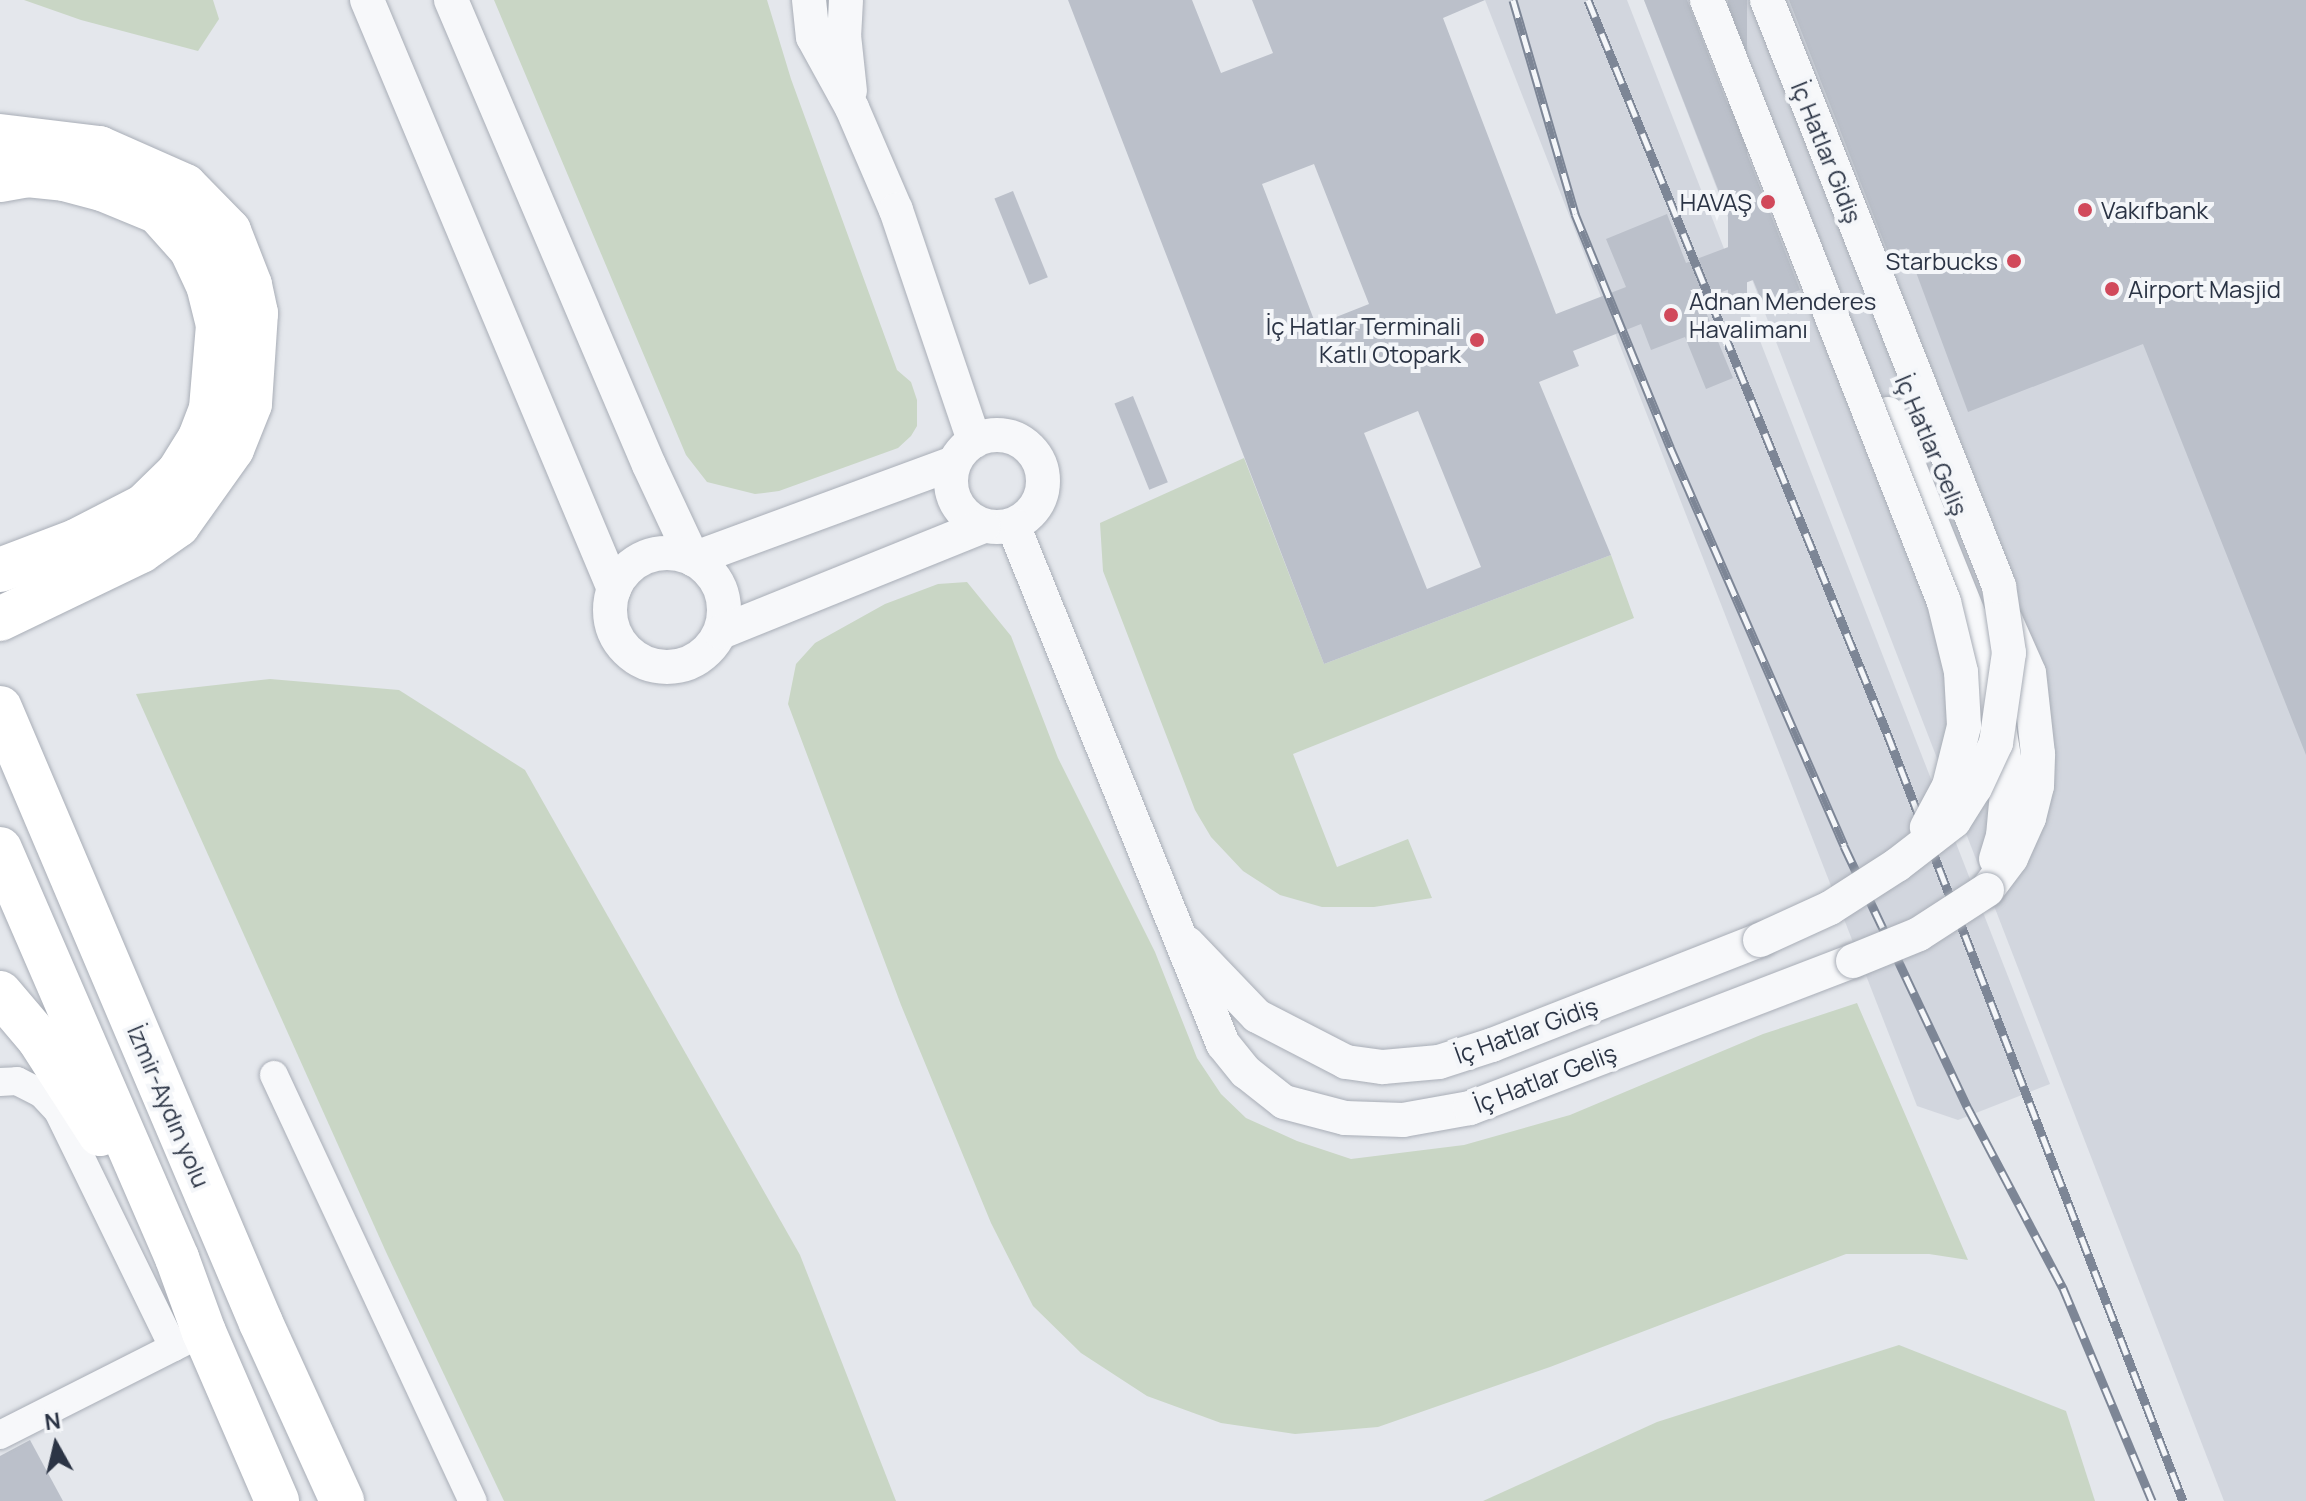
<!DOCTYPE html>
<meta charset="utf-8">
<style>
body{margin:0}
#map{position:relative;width:2306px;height:1501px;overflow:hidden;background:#e4e7ec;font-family:Manrope,sans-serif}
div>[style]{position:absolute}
.built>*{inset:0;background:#d2d6de}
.green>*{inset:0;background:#c9d6c5}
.building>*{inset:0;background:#bbc0ca;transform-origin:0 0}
.roads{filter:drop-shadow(0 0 2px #a9aeb7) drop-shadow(0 0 2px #a9aeb7)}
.minor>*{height:28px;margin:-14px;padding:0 14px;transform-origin:14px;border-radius:14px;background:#f7f8fa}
.tertiary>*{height:34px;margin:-17px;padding:0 17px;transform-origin:17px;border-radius:17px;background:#f7f8fa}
.tertiary>.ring{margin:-17px;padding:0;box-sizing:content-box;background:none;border:34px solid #f7f8fa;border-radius:50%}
.trunk>*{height:44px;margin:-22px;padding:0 22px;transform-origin:22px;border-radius:22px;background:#fff}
.rail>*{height:9px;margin-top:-4.5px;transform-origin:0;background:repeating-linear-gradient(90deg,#f4f6f9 0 18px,#7d8696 0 36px);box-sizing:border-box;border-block:2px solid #7d8696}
.bridges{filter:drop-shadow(0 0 2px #a9aeb7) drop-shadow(0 0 2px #a9aeb7)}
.tertiary-bridge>*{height:34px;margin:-17px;padding:0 17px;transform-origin:17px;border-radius:17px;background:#f7f8fa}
.dots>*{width:22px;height:22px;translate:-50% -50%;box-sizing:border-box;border:4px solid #f4f6f9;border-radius:50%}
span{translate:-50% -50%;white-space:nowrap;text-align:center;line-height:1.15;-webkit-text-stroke:8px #f4f6f9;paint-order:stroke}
.street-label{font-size:24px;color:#2b3445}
.poi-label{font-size:24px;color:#2b3445}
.right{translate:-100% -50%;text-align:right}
.left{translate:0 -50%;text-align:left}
.north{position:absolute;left:16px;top:1405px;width:80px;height:80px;-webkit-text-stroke:6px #f4f6f9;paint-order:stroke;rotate:352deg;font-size:22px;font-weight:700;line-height:32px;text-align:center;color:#2b3445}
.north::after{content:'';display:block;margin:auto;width:28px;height:36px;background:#2b3445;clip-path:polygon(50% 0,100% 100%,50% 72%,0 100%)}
</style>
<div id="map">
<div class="built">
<i style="clip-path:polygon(1485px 0,1627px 0,2050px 1084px,1958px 1120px,1917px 1106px)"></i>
<i style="clip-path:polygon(1644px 0,2306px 0,2306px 1501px,2224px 1501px)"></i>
</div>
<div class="green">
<i style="clip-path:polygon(24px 0,213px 0,219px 19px,198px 51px,81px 20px)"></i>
<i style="clip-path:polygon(494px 0,767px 0,791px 79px,897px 370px,911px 382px,917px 400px,917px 426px,911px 436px,898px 448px,779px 491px,755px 494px,707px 482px,686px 455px)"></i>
<i style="clip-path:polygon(1244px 458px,1324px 664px,1611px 555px,1634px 618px,1293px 754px,1337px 867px,1408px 839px,1432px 898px,1374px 907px,1322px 907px,1280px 895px,1243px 871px,1211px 837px,1195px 810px,1103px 571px,1100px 523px)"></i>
<i style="clip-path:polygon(967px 582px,1011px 636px,1058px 758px,1155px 952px,1197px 1058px,1221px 1094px,1246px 1118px,1297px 1141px,1351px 1159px,1464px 1145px,1570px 1115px,1763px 1034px,1857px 1003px,1968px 1260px,1929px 1254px,1846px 1254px,1550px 1367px,1378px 1427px,1295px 1434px,1221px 1423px,1147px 1396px,1081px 1353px,1033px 1306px,991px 1223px,901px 1005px,788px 704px,796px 664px,815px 643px,885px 604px,938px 584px)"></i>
<i style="clip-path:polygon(270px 679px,399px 690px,525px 770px,800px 1255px,896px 1501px,504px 1501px,386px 1252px,136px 694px)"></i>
<i style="clip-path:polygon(1899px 1345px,2066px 1411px,2095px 1501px,1483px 1501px,1657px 1422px)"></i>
</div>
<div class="building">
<i style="clip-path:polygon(evenodd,1068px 0,1192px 0,1221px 73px,1273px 53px,1252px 0,1485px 0,1443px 18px,1556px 314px,1626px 287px,1606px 239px,1667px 214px,1686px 263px,1739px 243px,1644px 0,1687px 0,1800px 290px,1763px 304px,1753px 280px,1701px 300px,1733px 378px,1706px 389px,1685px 337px,1651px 350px,1641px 324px,1573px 351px,1579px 366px,1539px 382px,1611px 555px,1324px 664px,1068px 0,1314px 164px,1369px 304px,1316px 325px,1262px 184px,1314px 164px,1068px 0,1418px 411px,1481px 567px,1427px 589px,1364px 433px,1418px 411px)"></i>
<i style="left:1728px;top:0;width:19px;height:296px"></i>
<i style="clip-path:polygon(1789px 0,2306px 0,2306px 755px,2143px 344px,1968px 412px,1907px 248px,1889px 255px)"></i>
<i style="left:1013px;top:191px;width:93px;height:20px;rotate:68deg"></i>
<i style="left:1133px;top:396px;width:93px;height:20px;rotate:68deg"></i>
<i style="clip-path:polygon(30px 1440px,63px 1501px,0 1501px,0 1456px)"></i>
</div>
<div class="roads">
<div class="minor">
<i style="left:274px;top:1075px;width:470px;rotate:65deg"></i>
<i style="left:0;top:1082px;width:17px;rotate:-3deg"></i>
<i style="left:17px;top:1081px;width:28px;rotate:27deg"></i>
<i style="left:42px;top:1094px;width:23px;rotate:47deg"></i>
<i style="left:58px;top:1111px;width:263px;rotate:64deg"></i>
<i style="left:0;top:1435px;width:211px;rotate:-26.8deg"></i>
</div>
<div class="tertiary">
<i style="left:367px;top:0;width:639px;rotate:67.25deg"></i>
<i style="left:451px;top:0;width:505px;rotate:66.94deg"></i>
<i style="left:649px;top:465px;width:104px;rotate:64.9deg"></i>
<i style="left:809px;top:0;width:37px;rotate:84deg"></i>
<i style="left:813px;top:37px;width:81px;rotate:61.2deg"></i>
<i style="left:852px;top:108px;width:111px;rotate:66.7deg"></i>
<i style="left:896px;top:210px;width:244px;rotate:71.3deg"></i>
<i style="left:846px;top:0;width:35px;rotate:93deg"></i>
<i style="left:844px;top:35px;width:56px;rotate:83.9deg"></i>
<i style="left:1888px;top:414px;width:220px;rotate:68.1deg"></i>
<i style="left:1970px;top:618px;width:77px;rotate:72.7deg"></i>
<i style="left:1993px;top:692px;width:90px;rotate:80.4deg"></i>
<i style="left:2008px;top:781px;width:55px;rotate:95.2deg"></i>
<i style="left:2003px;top:836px;width:24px;rotate:107deg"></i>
<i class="ring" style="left:951px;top:435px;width:58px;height:58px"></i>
<i style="left:1013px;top:525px;width:560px;rotate:67.97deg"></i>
<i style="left:1223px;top:1044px;width:36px;rotate:51deg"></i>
<i style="left:1246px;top:1072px;width:48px;rotate:38.3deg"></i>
<i style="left:1284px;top:1102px;width:63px;rotate:14.7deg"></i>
<i style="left:1345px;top:1118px;width:58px;rotate:2deg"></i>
<i style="left:1403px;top:1120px;width:68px;rotate:-10.2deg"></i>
<i style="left:1470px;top:1108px;width:410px;rotate:-21deg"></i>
<i class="ring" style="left:610px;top:553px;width:80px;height:80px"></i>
<i style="left:693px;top:559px;width:278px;rotate:-20.2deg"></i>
<i style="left:721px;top:632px;width:283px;rotate:-22deg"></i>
<i style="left:1987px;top:890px;width:40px;rotate:-53deg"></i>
<i style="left:2011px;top:858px;width:44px;rotate:-65.8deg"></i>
<i style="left:2029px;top:818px;width:33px;rotate:-76deg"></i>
<i style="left:2037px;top:786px;width:32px;rotate:-88deg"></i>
<i style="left:2038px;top:754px;width:81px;rotate:-96.3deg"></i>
<i style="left:2029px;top:673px;width:57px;rotate:-113.9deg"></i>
<i style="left:1187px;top:943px;width:101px;rotate:46.2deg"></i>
<i style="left:1257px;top:1016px;width:100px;rotate:27.3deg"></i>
<i style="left:1346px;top:1062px;width:37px;rotate:8deg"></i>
<i style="left:1383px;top:1067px;width:56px;rotate:-5.1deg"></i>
<i style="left:1439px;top:1062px;width:56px;rotate:-17.8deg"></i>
<i style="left:1492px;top:1045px;width:288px;rotate:-21.4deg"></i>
</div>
<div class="trunk">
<i style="left:0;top:136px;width:100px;rotate:6.9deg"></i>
<i style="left:99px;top:148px;width:94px;rotate:23.8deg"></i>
<i style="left:185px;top:186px;width:63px;rotate:45.6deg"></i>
<i style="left:229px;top:231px;width:58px;rotate:68.7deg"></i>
<i style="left:250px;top:285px;width:29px;rotate:78deg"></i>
<i style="left:256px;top:313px;width:91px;rotate:93.8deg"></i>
<i style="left:250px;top:404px;width:48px;rotate:111.8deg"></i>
<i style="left:232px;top:449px;width:93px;rotate:125.4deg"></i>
<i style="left:178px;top:525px;width:45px;rotate:144.9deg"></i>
<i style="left:141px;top:551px;width:157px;rotate:154.3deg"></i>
<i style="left:0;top:180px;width:27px;rotate:-10deg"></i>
<i style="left:27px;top:175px;width:37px;rotate:6deg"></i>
<i style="left:64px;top:179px;width:39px;rotate:15deg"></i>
<i style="left:102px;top:189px;width:61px;rotate:22.3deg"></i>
<i style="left:158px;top:212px;width:50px;rotate:48.3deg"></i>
<i style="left:191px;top:249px;width:40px;rotate:65deg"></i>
<i style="left:208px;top:285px;width:41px;rotate:76deg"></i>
<i style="left:218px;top:325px;width:84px;rotate:94.8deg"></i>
<i style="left:211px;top:409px;width:31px;rotate:111deg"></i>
<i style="left:200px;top:438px;width:40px;rotate:122deg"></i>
<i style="left:179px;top:472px;width:49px;rotate:135.8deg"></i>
<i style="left:144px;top:506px;width:76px;rotate:152.8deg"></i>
<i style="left:76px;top:541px;width:81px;rotate:159.1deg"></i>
<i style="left:0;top:708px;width:668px;rotate:67deg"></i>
<i style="left:261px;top:1323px;width:196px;rotate:65.5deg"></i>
<i style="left:0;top:849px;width:446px;rotate:66.6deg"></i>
<i style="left:177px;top:1258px;width:79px;rotate:70deg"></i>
<i style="left:204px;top:1332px;width:184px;rotate:66.6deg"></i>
<i style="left:0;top:993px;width:60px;rotate:49.7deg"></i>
<i style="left:39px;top:1039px;width:113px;rotate:57.3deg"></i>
</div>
</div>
<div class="rail">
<i style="left:1513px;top:0;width:223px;rotate:73.8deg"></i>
<i style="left:1575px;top:214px;width:252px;rotate:67.8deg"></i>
<i style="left:1670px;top:447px;width:435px;rotate:66.4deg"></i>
<i style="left:1844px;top:846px;width:290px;rotate:64.7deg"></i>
<i style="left:1968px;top:1108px;width:204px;rotate:62.2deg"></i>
<i style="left:2063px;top:1288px;width:231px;rotate:67.3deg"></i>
<i style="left:1588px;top:0;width:792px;rotate:67.81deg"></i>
<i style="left:1887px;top:733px;width:823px;rotate:68.92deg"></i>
</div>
<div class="bridges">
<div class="tertiary-bridge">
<i style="left:1707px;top:0;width:647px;rotate:68.51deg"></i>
<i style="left:1944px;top:602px;width:72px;rotate:76.3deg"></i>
<i style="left:1961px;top:672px;width:54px;rotate:86.8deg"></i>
<i style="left:1964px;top:726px;width:62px;rotate:104deg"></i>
<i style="left:1949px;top:786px;width:47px;rotate:118.2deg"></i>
<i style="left:1760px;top:940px;width:77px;rotate:-24.6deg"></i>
<i style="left:1830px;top:908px;width:80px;rotate:-32.7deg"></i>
<i style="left:1897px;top:865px;width:72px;rotate:-37.7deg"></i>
<i style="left:1954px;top:821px;width:39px;rotate:-58deg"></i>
<i style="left:1975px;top:788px;width:50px;rotate:-65deg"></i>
<i style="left:1996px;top:743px;width:91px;rotate:-81.8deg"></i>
<i style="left:2009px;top:653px;width:68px;rotate:-98.5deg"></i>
<i style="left:1999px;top:586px;width:630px;rotate:-111.6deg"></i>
<i style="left:1853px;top:961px;width:71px;rotate:-22.2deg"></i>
<i style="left:1919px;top:934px;width:81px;rotate:-32.9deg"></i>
</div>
</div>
<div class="dots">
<i style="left:1768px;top:202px;background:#d1495b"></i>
<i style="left:2085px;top:210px;background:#d1495b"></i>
<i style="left:2014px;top:261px;background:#d1495b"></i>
<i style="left:2112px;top:289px;background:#d1495b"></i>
<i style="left:1671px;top:315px;background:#d1495b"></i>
<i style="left:1477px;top:340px;background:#d1495b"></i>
</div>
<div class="street-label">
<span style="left:1827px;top:152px;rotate:68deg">İç Hatlar Gidiş</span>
<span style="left:1932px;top:445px;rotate:67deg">İç Hatlar Geliş</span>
<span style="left:1526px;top:1030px;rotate:-20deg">İç Hatlar Gidiş</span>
<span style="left:1545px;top:1078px;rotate:-21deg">İç Hatlar Geliş</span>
<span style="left:169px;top:1106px;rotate:67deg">İzmir-Aydın yolu</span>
</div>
<div class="poi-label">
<span class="right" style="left:1752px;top:202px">HAVAŞ</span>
<span class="left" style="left:2101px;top:210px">Vakıfbank</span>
<span class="right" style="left:1998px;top:261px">Starbucks</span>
<span class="left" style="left:2128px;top:289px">Airport Masjid</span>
<span class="left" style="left:1689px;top:315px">Adnan Menderes<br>Havalimanı</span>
<span class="right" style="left:1461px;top:340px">İç Hatlar Terminali<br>Katlı Otopark</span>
</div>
<div class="north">N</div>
</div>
